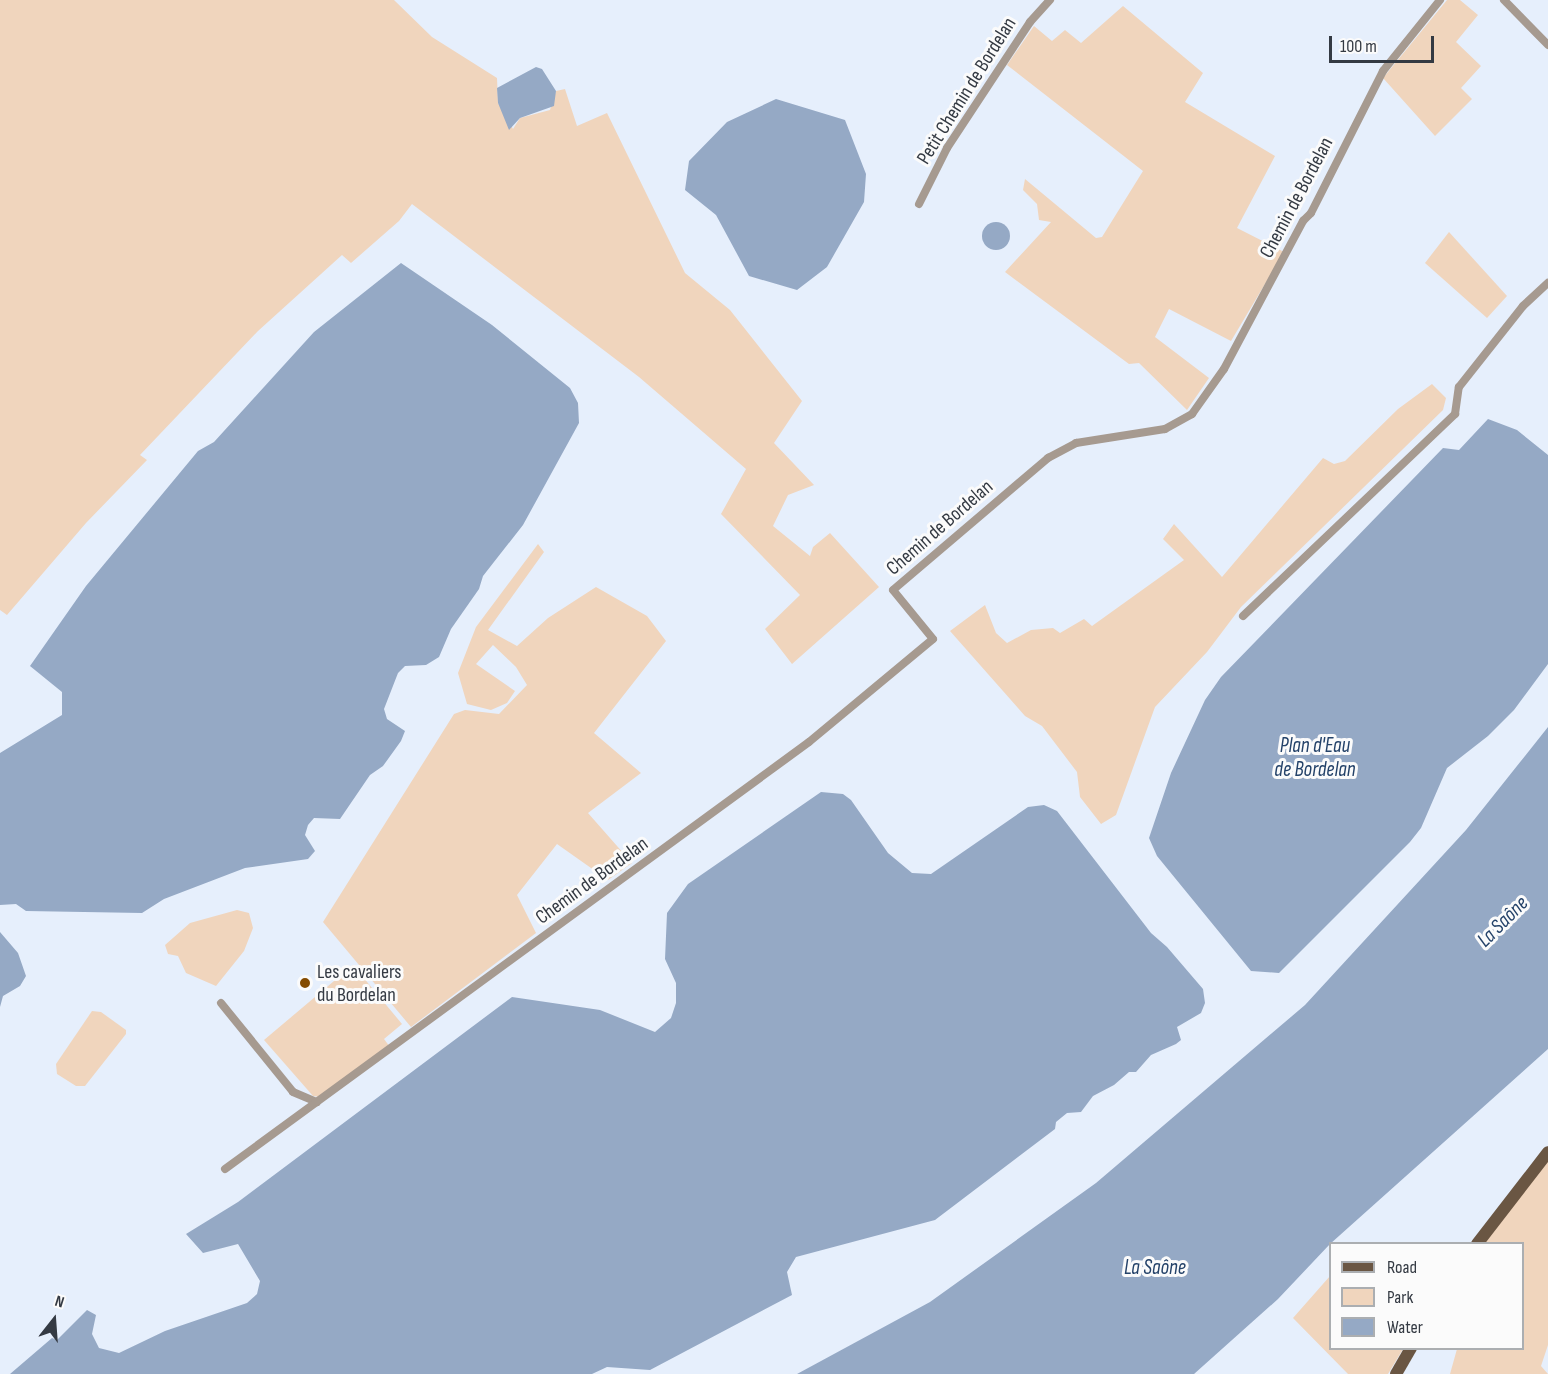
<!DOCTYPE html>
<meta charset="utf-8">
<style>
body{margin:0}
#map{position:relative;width:1548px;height:1374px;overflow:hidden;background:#e6effc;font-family:"Sofia Sans Condensed",sans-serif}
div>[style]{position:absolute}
.green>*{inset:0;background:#f0d5bd}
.water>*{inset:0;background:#95a9c5}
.round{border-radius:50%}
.minor>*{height:8px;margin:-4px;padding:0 4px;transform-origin:4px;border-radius:4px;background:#a69a90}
.primary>*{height:12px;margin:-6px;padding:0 6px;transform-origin:6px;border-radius:6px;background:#6a5643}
.dots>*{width:16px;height:16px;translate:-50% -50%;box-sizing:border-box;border:3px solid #fbfbfb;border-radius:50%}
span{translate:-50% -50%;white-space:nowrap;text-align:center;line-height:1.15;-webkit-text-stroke:6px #fbfbfb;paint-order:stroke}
.street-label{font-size:20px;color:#343a43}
.poi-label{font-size:20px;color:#343a43}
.left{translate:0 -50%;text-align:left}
.water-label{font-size:21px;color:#244269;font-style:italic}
.legend{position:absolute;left:1329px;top:1242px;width:195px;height:108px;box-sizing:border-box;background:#fbfbfb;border:2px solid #abaeb1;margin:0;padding:8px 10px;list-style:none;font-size:18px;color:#343a43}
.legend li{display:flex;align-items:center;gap:12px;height:30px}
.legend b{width:30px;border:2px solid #abaeb1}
.north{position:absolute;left:24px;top:1290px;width:60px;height:60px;-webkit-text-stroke:4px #fbfbfb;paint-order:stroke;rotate:17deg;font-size:16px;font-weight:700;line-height:24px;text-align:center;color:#343a43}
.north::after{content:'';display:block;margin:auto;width:21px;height:27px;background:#343a43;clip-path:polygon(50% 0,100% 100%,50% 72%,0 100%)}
.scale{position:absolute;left:1329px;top:36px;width:105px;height:27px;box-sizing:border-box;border:3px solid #343a43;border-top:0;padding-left:8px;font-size:18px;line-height:21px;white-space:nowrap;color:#343a43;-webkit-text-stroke:4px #fbfbfb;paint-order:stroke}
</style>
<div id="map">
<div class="green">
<i style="clip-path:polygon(0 0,394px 0,432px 37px,497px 78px,498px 103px,513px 129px,520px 118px,550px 110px,556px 91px,565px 89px,577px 126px,607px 113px,685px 273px,730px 310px,802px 401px,774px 443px,814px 485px,788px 495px,773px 526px,810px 556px,813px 547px,830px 533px,879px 587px,792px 664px,765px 629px,800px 595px,721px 514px,746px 469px,639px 377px,412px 204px,399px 221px,351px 263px,342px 255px,258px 331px,140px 455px,147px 460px,86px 523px,7px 615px,0 610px)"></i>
<i style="clip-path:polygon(1447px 0,1460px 0,1478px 15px,1456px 42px,1481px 66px,1461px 88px,1472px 99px,1435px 136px,1383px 78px)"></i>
<i style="clip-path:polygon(1123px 6px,1203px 73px,1185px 102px,1275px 156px,1237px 228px,1284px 252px,1231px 341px,1169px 309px,1155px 337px,1209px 378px,1187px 410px,1139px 363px,1129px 364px,1005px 272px,1051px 222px,1039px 220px,1037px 204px,1023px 190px,1025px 179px,1096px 238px,1102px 237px,1143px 171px,1007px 65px,1034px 26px,1052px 41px,1065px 30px,1081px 43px)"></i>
<i style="clip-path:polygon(1449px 232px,1507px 296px,1487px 318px,1425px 263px)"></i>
<i style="clip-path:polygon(1432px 384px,1446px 398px,1443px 410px,1241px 607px,1207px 652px,1155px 707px,1116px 815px,1101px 824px,1080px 797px,1077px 772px,1042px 726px,1025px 716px,950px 631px,985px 605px,996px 633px,1007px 643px,1031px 630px,1053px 628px,1060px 633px,1084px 619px,1092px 626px,1184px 560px,1163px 539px,1174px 524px,1222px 577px,1323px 458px,1334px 464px,1345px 461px,1398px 409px)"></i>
<i style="clip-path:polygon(538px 544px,544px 552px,488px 630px,517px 646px,548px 618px,596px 587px,647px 616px,666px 641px,594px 733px,641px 773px,588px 813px,632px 863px,608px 880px,557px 844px,517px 895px,536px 933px,411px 1027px,323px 922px,454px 714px,465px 710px,499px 714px,527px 685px,516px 667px,493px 645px,476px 664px,515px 691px,507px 703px,491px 710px,467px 704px,458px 673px,476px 627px)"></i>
<i style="clip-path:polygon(237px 910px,249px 913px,253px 928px,244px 951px,216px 986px,186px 973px,178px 956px,168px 954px,165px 945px,190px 923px)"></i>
<i style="clip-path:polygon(353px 965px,402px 1024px,384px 1039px,390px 1047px,320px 1097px,313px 1096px,264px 1040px)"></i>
<i style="clip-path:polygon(92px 1011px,101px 1012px,126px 1030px,126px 1034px,85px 1086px,76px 1086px,57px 1074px,56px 1064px)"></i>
<i style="clip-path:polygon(1548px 1158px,1548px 1345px,1541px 1366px,1548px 1374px,1450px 1374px,1457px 1349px,1522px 1348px,1522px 1244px,1483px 1243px)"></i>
<i style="clip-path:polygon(1330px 1276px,1330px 1348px,1403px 1349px,1388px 1374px,1348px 1374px,1293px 1318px)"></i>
</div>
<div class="water">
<i style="clip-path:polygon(536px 67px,542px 69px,556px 91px,554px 106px,520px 118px,509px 130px,498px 103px,497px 88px)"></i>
<i style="clip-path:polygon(776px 99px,845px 120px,866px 174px,864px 202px,827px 267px,797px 290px,749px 276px,716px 215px,685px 190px,689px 161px,727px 122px)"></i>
<i class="round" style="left:982px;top:222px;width:28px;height:28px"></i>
<i style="clip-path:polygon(401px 263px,492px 325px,570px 388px,578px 403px,579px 423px,523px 525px,483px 576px,479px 589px,451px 629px,439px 657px,426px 665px,405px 666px,398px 673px,384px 709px,387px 719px,405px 731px,401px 741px,383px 766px,370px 775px,340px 819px,314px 818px,308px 825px,305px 835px,315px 851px,308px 859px,245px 868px,164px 899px,142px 913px,26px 911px,16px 904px,0 905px,0 753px,62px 715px,62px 692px,30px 666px,86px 586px,198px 451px,214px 442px,314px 332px)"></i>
<i style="clip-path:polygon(1488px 419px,1517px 430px,1548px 455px,1548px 664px,1514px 710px,1488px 736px,1447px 768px,1421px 828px,1410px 842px,1279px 973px,1251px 971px,1157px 856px,1149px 838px,1171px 773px,1205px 700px,1221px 677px,1443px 448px,1459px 450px)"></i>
<i style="clip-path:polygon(1548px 727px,1548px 1049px,1330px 1244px,1278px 1299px,1194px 1374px,797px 1374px,930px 1302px,1096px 1183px,1305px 1005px,1466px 830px)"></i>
<i style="clip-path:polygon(821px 792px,843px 794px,851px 800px,888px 853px,912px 873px,931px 874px,1028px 807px,1044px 805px,1057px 811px,1151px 933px,1167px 947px,1203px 989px,1205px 1003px,1201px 1013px,1177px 1027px,1181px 1040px,1176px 1044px,1151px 1055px,1136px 1072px,1129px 1072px,1114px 1085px,1093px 1096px,1081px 1112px,1067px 1113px,1056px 1122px,1055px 1129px,935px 1220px,796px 1257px,787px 1272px,792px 1295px,650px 1370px,607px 1367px,592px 1374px,10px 1374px,52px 1338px,57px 1340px,87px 1310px,96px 1315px,92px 1334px,99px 1348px,119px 1353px,165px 1331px,247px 1303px,257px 1294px,260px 1281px,238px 1244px,203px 1253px,186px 1234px,238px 1202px,512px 997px,600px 1010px,655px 1032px,671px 1018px,676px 1003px,676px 983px,665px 959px,667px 913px,688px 884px)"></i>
<i style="clip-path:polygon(0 932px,18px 953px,26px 976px,20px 986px,3px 996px,0 1007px)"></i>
</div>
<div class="minor">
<i style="left:1504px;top:0;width:63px;rotate:45.6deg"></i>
<i style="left:919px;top:204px;width:63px;rotate:-63.4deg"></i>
<i style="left:947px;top:148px;width:151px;rotate:-56.6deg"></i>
<i style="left:1030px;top:22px;width:30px;rotate:-48deg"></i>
<i style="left:1243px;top:616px;width:293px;rotate:-43.6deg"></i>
<i style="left:1455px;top:414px;width:27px;rotate:-82deg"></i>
<i style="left:1459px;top:387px;width:103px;rotate:-51.7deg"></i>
<i style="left:1523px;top:306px;width:34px;rotate:-43deg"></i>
<i style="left:221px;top:1003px;width:114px;rotate:51deg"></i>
<i style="left:293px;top:1092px;width:26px;rotate:23deg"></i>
<i style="left:225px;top:1169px;width:723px;rotate:-36.17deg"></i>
<i style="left:809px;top:742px;width:161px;rotate:-39.7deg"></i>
<i style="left:933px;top:639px;width:63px;rotate:-129.2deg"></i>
<i style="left:893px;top:590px;width:204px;rotate:-40.4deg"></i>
<i style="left:1048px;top:458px;width:32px;rotate:-28deg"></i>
<i style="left:1076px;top:443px;width:90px;rotate:-8.9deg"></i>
<i style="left:1165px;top:429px;width:31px;rotate:-29deg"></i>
<i style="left:1192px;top:414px;width:55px;rotate:-54.6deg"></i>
<i style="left:1224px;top:369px;width:168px;rotate:-61.9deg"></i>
<i style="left:1303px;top:221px;width:11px;rotate:-45deg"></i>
<i style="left:1311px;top:213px;width:159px;rotate:-63.1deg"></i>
<i style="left:1383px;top:71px;width:91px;rotate:-51.2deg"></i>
</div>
<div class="primary">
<i style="left:1477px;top:1244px;width:116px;rotate:-52.3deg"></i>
<i style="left:1396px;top:1374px;width:30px;rotate:-60deg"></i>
</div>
<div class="dots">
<i style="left:305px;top:983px;background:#844b00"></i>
</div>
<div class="street-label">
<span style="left:967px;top:91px;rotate:-58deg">Petit Chemin de Bordelan</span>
<span style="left:1297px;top:198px;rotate:-62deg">Chemin de Bordelan</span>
<span style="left:940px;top:528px;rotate:-41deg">Chemin de Bordelan</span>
<span style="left:592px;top:881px;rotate:-36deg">Chemin de Bordelan</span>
</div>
<div class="poi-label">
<span class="left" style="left:317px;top:984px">Les cavaliers<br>du Bordelan</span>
</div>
<div class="water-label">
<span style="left:1315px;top:758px">Plan d'Eau<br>de Bordelan</span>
<span style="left:1503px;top:922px;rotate:-45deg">La Saône</span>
<span style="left:1155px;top:1268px">La Saône</span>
</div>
<ul class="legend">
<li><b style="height:8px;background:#6a5643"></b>Road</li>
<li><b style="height:16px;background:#f0d5bd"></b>Park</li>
<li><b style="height:16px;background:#95a9c5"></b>Water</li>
</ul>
<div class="north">N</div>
<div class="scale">100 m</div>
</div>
